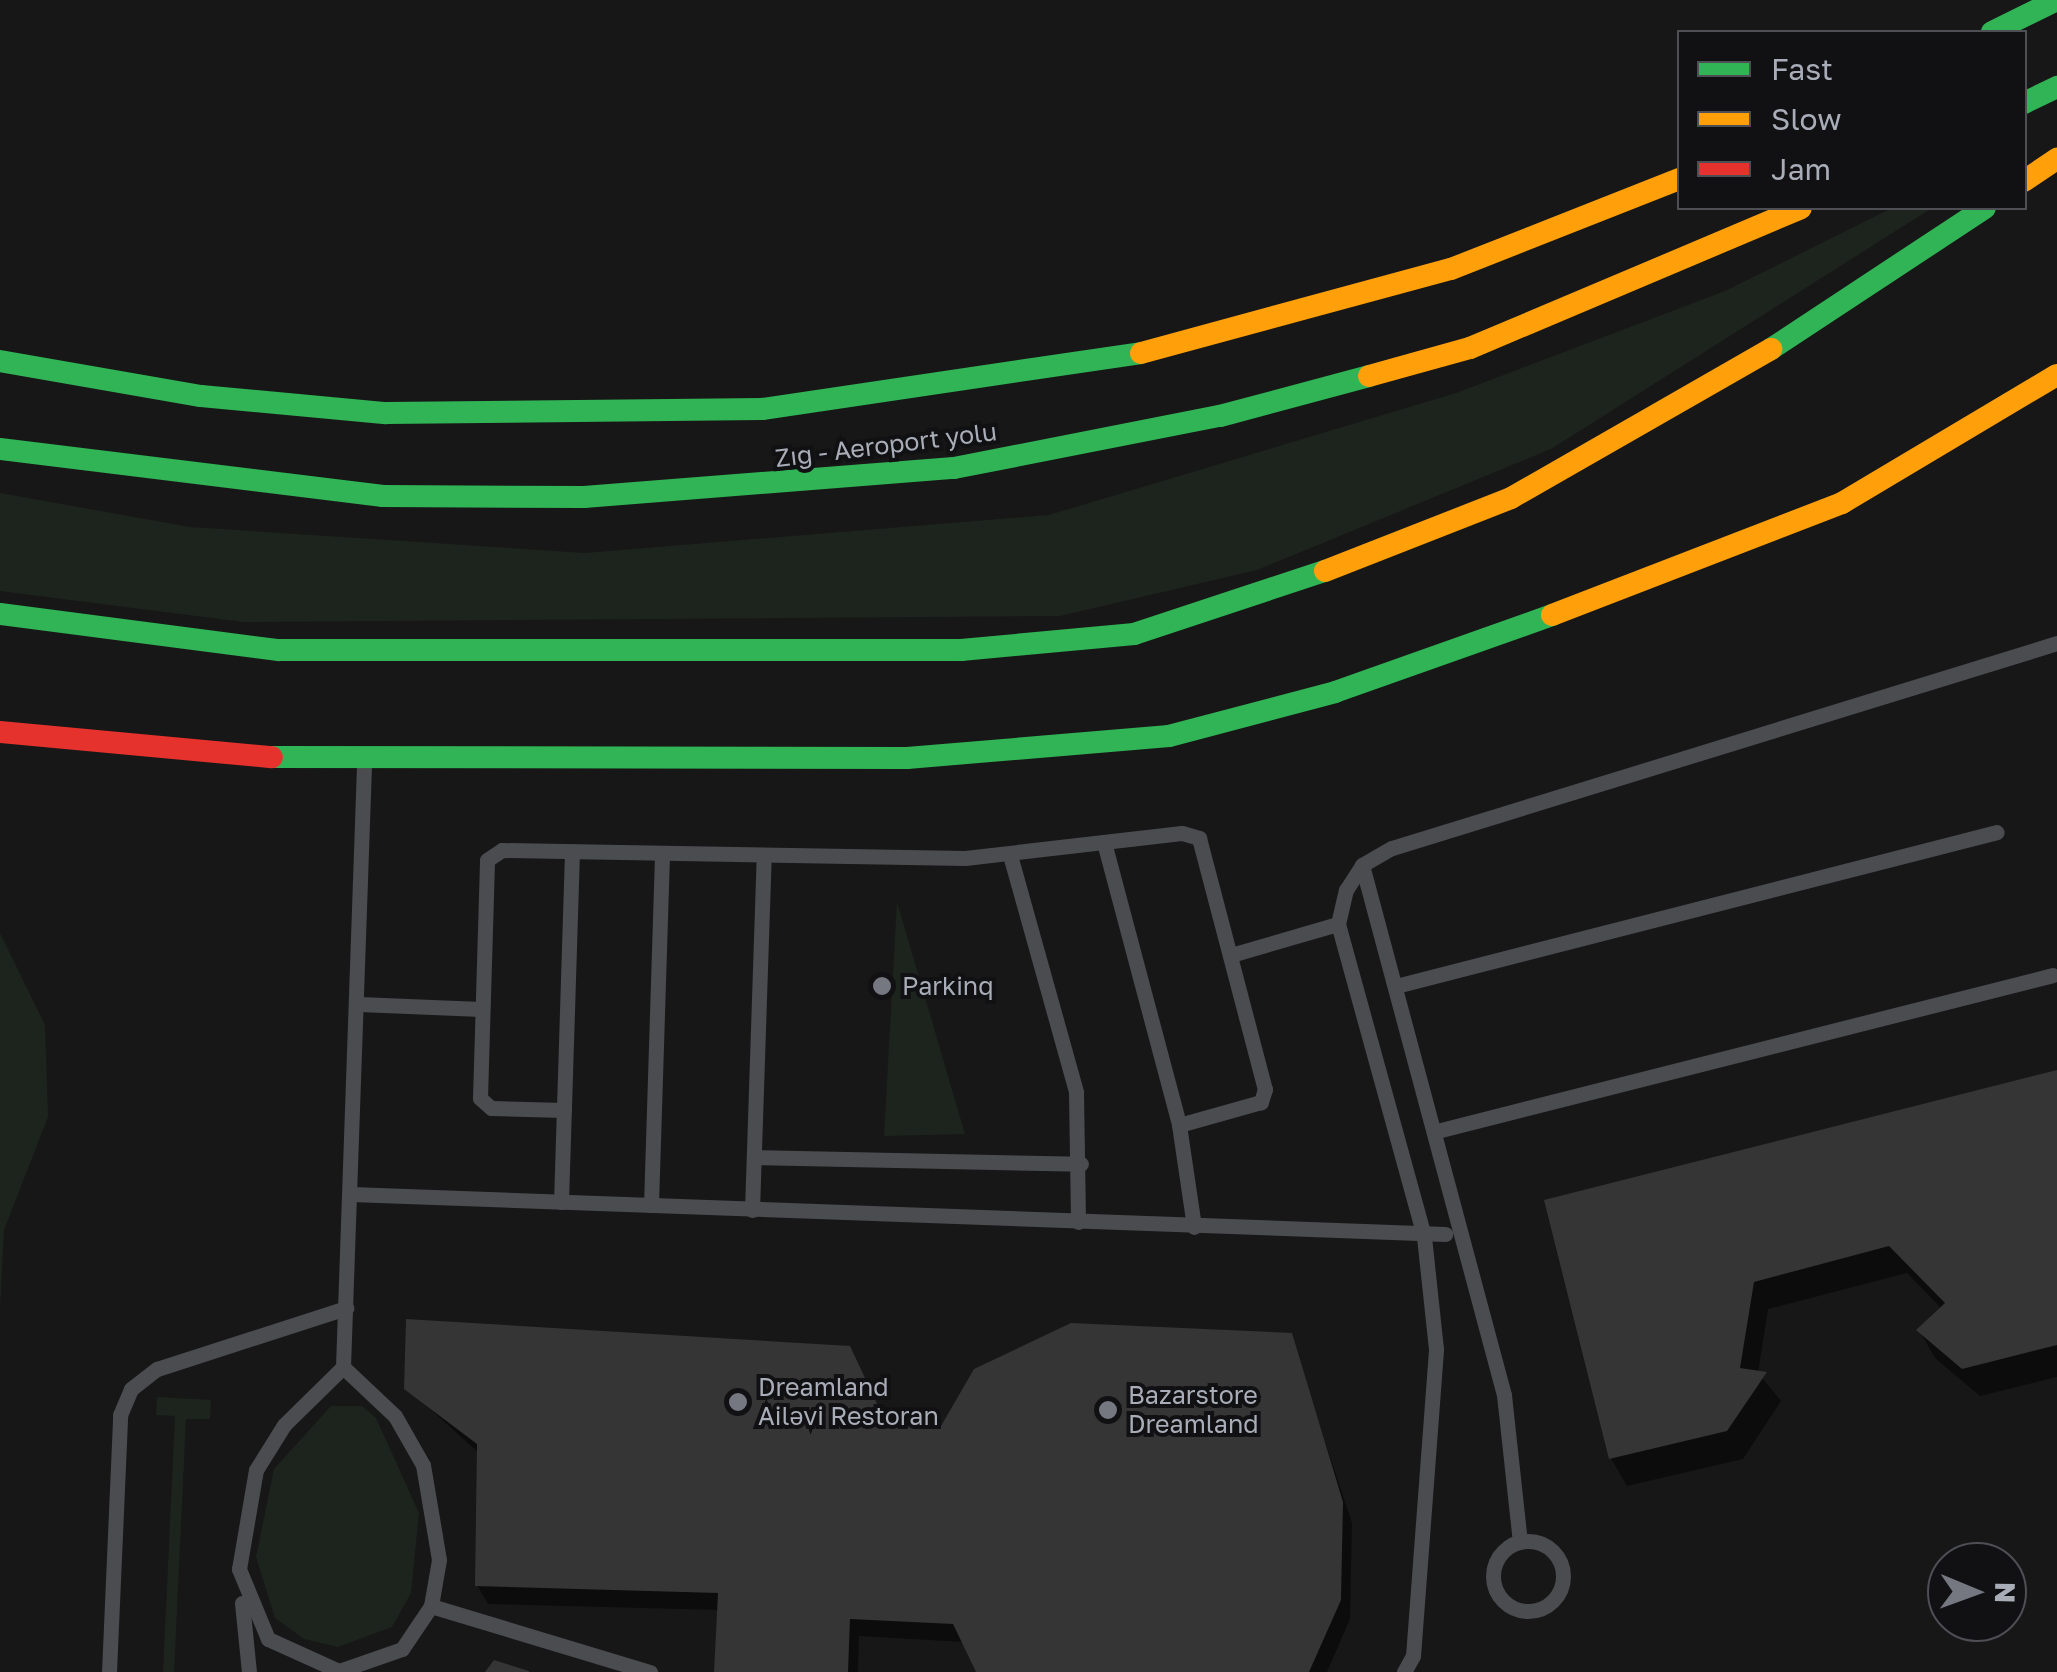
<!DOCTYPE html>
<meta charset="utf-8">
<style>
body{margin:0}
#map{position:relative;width:2057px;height:1672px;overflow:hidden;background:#171717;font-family:"Golos Text",sans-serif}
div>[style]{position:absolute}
.green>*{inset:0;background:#1d241e}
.shadow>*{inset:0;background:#0007}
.building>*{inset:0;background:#353536}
.lane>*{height:15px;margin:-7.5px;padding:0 7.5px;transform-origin:7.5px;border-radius:7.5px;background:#4b4c50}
.lane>.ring{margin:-7.5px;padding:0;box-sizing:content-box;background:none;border:15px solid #4b4c50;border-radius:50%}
.fast>*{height:22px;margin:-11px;padding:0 11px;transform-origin:11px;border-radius:11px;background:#30b455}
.slow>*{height:22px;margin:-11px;padding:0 11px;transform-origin:11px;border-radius:11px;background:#ff9f0a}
.jam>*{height:22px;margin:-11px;padding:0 11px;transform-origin:11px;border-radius:11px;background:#e5322d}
.dots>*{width:28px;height:28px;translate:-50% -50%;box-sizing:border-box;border:5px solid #111113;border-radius:50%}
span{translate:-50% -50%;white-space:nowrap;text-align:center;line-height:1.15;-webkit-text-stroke:8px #111113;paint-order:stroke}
.street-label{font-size:25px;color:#a8adb8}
.poi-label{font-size:25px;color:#a8adb8}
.left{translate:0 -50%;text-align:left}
.legend{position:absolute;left:1677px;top:30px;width:350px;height:180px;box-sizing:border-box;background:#111113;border:2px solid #4d4f55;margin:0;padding:12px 18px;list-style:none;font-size:30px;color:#a8adb8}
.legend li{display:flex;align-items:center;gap:20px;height:50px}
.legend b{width:50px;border:2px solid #4d4f55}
.north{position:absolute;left:1927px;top:1542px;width:100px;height:100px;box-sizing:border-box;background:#111113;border:2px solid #4d4f55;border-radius:50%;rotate:91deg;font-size:28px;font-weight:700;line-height:40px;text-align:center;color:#a8adb8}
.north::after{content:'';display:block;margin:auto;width:35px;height:45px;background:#757880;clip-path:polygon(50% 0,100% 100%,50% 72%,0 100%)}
</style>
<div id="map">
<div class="green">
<i style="clip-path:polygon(1892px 208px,1932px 208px,1551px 449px,1257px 570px,1060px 616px,243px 622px,0 591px,0 493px,190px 527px,585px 553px,1049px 515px,1456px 393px,1725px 291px)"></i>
<i style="clip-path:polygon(897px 902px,965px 1134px,884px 1136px)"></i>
<i style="clip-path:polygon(0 933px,45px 1025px,48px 1117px,4px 1230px,0 1308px)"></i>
<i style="clip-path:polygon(157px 1397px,211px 1400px,210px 1419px,186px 1419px,174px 1672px,163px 1672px,175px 1416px,156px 1415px)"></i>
<i style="clip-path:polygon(331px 1406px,362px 1406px,376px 1418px,419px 1513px,411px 1593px,392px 1627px,338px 1647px,304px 1639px,275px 1618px,256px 1557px,274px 1469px)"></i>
</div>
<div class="shadow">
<i style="clip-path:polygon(2057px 1072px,2057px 1377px,1980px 1396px,1935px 1358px,1919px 1330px,1942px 1309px,1907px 1273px,1768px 1309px,1758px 1373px,1781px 1401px,1743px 1459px,1627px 1486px,1611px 1458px,1547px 1202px)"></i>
<i style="clip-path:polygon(1290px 1336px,1352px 1523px,1350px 1619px,1327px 1672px,979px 1672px,964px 1642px,859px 1636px,858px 1672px,717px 1672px,720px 1610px,488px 1604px,477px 1585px,480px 1454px,407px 1388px,943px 1428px)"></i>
</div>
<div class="building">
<i style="clip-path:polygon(2057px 1070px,2057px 1345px,1962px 1369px,1916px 1330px,1945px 1303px,1889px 1246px,1754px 1282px,1740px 1368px,1767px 1372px,1727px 1431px,1609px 1459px,1544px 1200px)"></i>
<i style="clip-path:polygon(406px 1319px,850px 1346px,887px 1425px,941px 1426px,974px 1369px,1071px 1323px,1292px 1333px,1343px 1502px,1341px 1600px,1309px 1672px,976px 1672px,953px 1624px,850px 1619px,848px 1672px,714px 1672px,718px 1593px,475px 1586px,477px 1444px,404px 1389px)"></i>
<i style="clip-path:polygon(494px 1660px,529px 1671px,529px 1672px,485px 1672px)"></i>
</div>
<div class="lane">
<i style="left:1105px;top:846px;width:289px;rotate:75.1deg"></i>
<i style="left:1010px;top:855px;width:246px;rotate:74.4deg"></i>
<i style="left:1076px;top:1092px;width:130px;rotate:89.1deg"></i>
<i style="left:1362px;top:865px;width:549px;rotate:75deg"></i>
<i style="left:1504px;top:1395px;width:148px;rotate:83.8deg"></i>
<i style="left:1231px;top:955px;width:111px;rotate:-16.2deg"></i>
<i style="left:1396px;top:986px;width:620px;rotate:-14.37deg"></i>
<i style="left:359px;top:1004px;width:122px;rotate:2.3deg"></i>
<i style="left:564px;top:1110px;width:73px;rotate:-178.4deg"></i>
<i style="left:491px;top:1108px;width:15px;rotate:-138deg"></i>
<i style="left:480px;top:1098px;width:238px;rotate:-88.3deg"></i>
<i style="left:487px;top:860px;width:18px;rotate:-34deg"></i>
<i style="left:502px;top:850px;width:463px;rotate:1deg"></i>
<i style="left:965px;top:858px;width:218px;rotate:-6.6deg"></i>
<i style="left:1182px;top:833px;width:18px;rotate:16deg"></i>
<i style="left:1199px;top:838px;width:260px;rotate:75.3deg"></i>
<i style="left:1265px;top:1089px;width:14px;rotate:107deg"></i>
<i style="left:1261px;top:1102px;width:85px;rotate:164.3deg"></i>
<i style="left:1179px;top:1125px;width:103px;rotate:81.6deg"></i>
<i style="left:1437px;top:1131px;width:635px;rotate:-14.21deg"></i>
<i style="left:754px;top:1157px;width:327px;rotate:1.2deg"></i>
<i style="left:351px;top:1194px;width:1095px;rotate:2.09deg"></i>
<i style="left:561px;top:1202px;width:351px;rotate:-88.2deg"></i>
<i style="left:651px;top:1205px;width:351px;rotate:-88.2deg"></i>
<i style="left:752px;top:1210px;width:355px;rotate:-88.1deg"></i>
<i style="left:343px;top:1367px;width:71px;rotate:43.3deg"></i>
<i style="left:395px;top:1416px;width:56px;rotate:60.3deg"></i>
<i style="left:423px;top:1465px;width:96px;rotate:80.4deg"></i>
<i style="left:439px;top:1560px;width:47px;rotate:99.9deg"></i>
<i style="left:431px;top:1606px;width:52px;rotate:124deg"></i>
<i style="left:402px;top:1649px;width:67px;rotate:160.8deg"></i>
<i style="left:339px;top:1671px;width:78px;rotate:-155.7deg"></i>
<i style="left:268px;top:1639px;width:76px;rotate:-112.5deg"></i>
<i style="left:239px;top:1569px;width:100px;rotate:-80.3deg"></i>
<i style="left:256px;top:1470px;width:53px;rotate:-58.1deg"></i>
<i style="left:284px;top:1425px;width:83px;rotate:-44.5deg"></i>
<i style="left:343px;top:1367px;width:602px;rotate:-88deg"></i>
<i class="ring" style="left:1493px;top:1541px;width:55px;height:55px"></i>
<i style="left:242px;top:1603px;width:69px;rotate:84.2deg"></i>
<i style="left:431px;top:1606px;width:229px;rotate:16.8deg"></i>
<i style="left:109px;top:1672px;width:257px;rotate:-87.5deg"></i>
<i style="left:120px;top:1415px;width:28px;rotate:-67deg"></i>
<i style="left:131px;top:1389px;width:33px;rotate:-38deg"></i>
<i style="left:157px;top:1369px;width:199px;rotate:-17.9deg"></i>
<i style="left:1404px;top:1672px;width:18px;rotate:-61deg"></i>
<i style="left:1413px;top:1656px;width:308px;rotate:-85.7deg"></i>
<i style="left:1436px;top:1349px;width:114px;rotate:-96.1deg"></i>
<i style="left:1424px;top:1236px;width:324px;rotate:-105.4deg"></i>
<i style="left:1338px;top:924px;width:35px;rotate:-77deg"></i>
<i style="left:1346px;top:890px;width:30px;rotate:-57deg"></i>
<i style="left:1362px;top:865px;width:34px;rotate:-30deg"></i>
<i style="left:1392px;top:848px;width:696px;rotate:-17.13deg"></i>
</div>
<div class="fast">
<i style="left:1992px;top:32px;width:72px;rotate:-26.2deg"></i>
<i style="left:2024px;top:103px;width:37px;rotate:-26deg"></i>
<i style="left:1771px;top:349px;width:256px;rotate:-33.4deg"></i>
<i style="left:0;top:361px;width:204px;rotate:9.9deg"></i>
<i style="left:201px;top:396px;width:186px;rotate:5.3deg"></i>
<i style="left:386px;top:413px;width:376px;rotate:-0.6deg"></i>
<i style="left:762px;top:409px;width:383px;rotate:-8.4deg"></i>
<i style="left:0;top:449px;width:386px;rotate:7deg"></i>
<i style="left:383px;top:496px;width:201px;rotate:0.3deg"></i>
<i style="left:584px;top:497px;width:371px;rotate:-4.5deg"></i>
<i style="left:954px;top:468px;width:271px;rotate:-11.1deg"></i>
<i style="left:1220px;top:416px;width:154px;rotate:-15deg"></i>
<i style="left:0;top:614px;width:281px;rotate:7.4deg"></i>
<i style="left:279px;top:650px;width:682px"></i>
<i style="left:961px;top:650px;width:174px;rotate:-5.3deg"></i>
<i style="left:1134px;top:634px;width:201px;rotate:-18.3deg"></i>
<i style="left:272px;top:757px;width:635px;rotate:0.09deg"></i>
<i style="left:907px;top:758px;width:263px;rotate:-4.8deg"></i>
<i style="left:1169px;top:736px;width:172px;rotate:-14.8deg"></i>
<i style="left:1335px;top:692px;width:230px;rotate:-19.5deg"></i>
</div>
<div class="slow">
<i style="left:2024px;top:181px;width:40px;rotate:-34deg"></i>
<i style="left:1141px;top:353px;width:321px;rotate:-15.2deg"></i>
<i style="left:1451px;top:269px;width:246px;rotate:-21.5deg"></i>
<i style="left:1369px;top:376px;width:105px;rotate:-15.5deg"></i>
<i style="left:1470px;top:348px;width:359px;rotate:-22.9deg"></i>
<i style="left:1325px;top:571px;width:200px;rotate:-21.4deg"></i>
<i style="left:1511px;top:498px;width:300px;rotate:-29.8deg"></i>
<i style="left:1552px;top:615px;width:311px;rotate:-21.1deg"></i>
<i style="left:1842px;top:503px;width:250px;rotate:-30.8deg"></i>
</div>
<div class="jam">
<i style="left:0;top:732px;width:273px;rotate:5.3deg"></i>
</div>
<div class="dots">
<i style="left:882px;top:986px;background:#757880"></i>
<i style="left:738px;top:1402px;background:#757880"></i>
<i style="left:1108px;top:1410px;background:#757880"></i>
</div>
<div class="street-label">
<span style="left:886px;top:445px;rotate:-7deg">Zığ - Aeroport yolu</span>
</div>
<div class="poi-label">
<span class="left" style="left:902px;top:986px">Parkinq</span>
<span class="left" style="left:758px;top:1402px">Dreamland<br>Ailəvi Restoran</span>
<span class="left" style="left:1128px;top:1410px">Bazarstore<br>Dreamland</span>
</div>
<ul class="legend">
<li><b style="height:12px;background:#30b455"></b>Fast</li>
<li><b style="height:12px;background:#ff9f0a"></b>Slow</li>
<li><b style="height:12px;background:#e5322d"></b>Jam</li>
</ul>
<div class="north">N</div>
</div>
